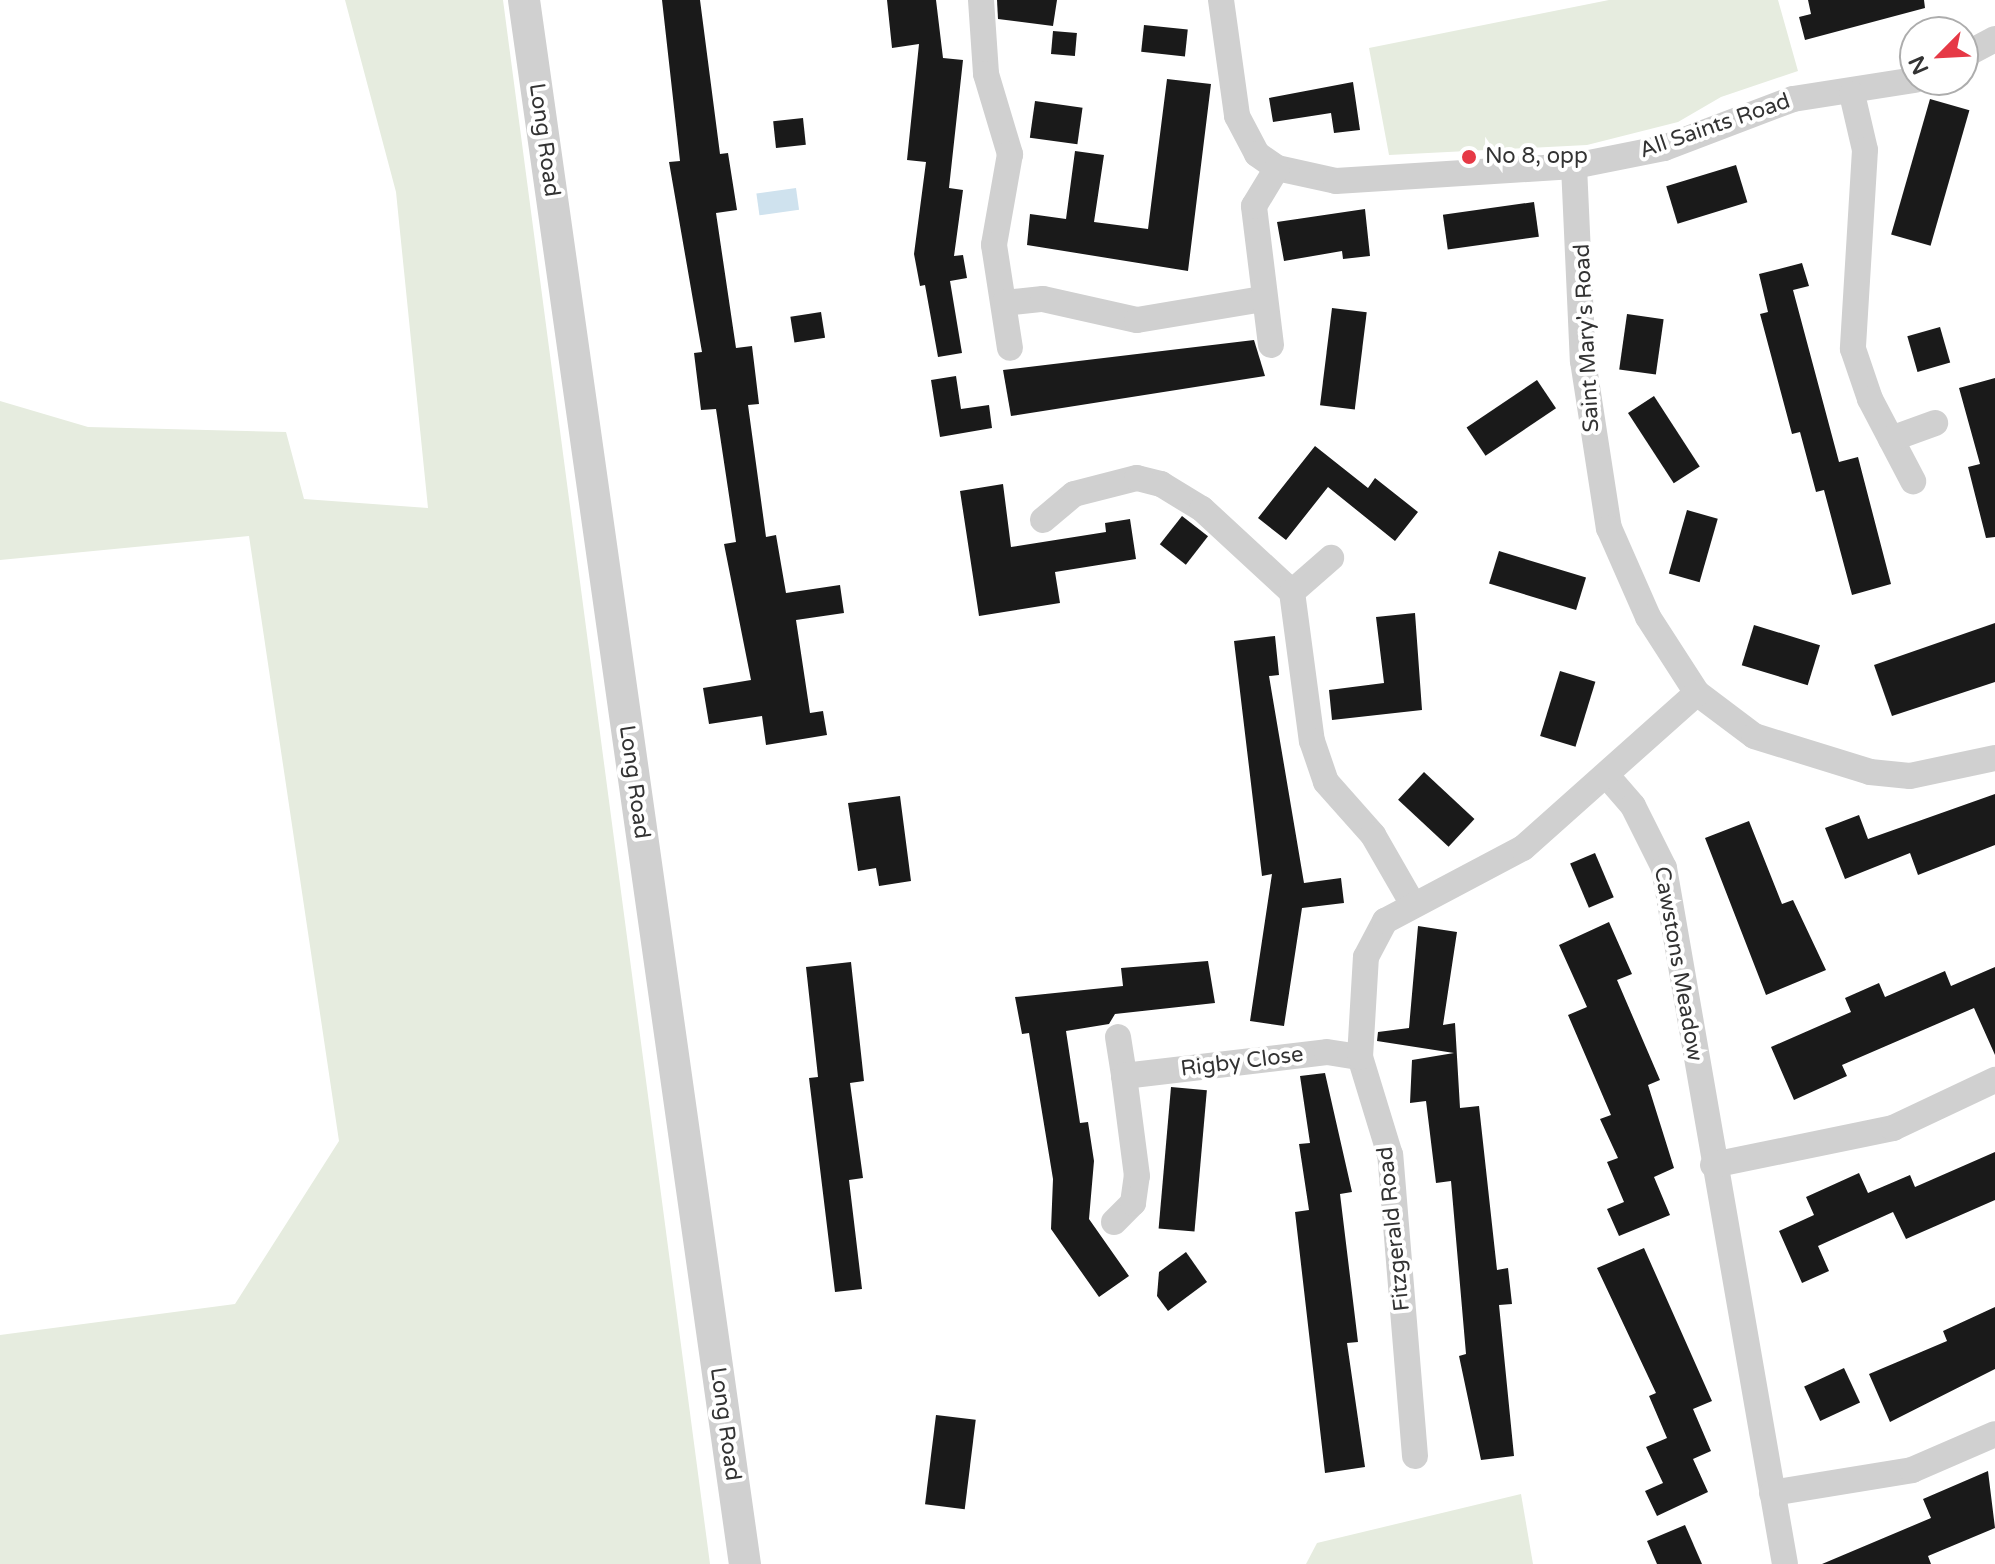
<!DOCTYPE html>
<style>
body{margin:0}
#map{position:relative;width:1995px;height:1564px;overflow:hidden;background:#fff;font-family:"Varela Round",sans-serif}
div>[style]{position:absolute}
.green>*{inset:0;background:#e6ecdf}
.water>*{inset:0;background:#cfe2ee;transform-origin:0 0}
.building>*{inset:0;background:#1a1a1a;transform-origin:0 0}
.minor>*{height:26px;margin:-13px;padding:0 13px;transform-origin:13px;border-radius:13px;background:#d0d0d0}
.tertiary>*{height:32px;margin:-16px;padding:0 16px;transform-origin:16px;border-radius:16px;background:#d0d0d0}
.dots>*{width:22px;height:22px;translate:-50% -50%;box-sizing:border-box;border:4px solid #fff;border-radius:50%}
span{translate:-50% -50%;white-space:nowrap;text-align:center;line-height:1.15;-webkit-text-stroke:8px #fff;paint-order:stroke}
.street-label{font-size:22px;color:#333}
.poi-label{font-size:22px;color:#333}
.left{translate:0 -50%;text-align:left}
.north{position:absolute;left:1899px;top:16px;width:80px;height:80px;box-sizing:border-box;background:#fff;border:2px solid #adadad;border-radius:50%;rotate:246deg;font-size:22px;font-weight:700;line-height:32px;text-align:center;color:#333}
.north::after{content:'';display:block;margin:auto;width:28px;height:36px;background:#e63946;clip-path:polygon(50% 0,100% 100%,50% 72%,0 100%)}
</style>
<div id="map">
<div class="green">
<i style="clip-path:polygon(345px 0,503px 0,710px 1564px,0 1564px,0 1335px,235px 1304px,339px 1141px,249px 536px,0 560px,0 401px,88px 427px,286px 432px,304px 499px,428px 508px,396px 192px)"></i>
<i style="clip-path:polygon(1609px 0,1778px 0,1798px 71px,1721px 97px,1678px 122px,1587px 145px,1389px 155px,1369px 48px)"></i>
<i style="clip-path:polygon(1521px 1494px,1533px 1564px,1306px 1564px,1317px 1543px)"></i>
</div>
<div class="water">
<i style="left:796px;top:188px;width:22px;height:40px;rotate:82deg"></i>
</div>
<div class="building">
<i style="clip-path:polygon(662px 0,700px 0,720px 154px,728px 153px,737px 210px,716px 213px,736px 348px,752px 346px,759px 404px,748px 405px,766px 537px,776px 535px,786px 593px,840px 585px,844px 613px,796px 620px,810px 713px,823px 711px,827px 735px,766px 745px,762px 716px,709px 724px,703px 688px,751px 680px,724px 544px,736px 542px,716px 409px,701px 410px,694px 353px,702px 352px,669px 162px,680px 161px)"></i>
<i style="clip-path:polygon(887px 0,936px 0,943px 58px,963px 60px,949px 188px,963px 190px,954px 256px,963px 255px,967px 278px,950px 281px,962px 353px,938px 357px,925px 285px,920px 286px,914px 254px,926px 162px,907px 160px,919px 44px,892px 48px)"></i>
<i style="clip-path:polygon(997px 0,1057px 0,1053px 26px,998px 19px)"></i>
<i style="clip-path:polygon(1808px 0,1924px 0,1925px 8px,1805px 40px,1799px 17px,1811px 14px)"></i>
<i style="left:1144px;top:25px;width:44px;height:27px;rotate:6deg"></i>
<i style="left:1053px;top:31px;width:24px;height:23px;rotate:5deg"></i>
<i style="clip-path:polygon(1167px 79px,1211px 84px,1188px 271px,1027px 245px,1030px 214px,1066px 219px,1075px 151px,1104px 155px,1094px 222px,1148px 229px)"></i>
<i style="clip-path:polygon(1353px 82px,1360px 130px,1334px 133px,1331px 113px,1273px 122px,1269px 98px)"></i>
<i style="left:1930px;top:99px;width:41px;height:141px;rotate:16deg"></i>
<i style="left:1035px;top:101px;width:48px;height:37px;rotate:8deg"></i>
<i style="left:803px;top:118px;width:27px;height:30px;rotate:84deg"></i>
<i style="left:1736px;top:165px;width:39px;height:73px;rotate:73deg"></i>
<i style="left:1534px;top:202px;width:35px;height:92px;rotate:82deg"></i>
<i style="clip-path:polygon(1365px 209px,1370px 256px,1343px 259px,1342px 251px,1284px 261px,1277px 222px)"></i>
<i style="clip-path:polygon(1802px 263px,1809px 286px,1793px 290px,1839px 462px,1858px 457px,1891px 584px,1852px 595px,1824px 490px,1816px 492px,1800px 432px,1792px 434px,1760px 314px,1768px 312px,1759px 274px)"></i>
<i style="left:1332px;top:308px;width:35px;height:98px;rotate:7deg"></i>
<i style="left:821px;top:312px;width:26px;height:31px;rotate:81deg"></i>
<i style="left:1627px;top:314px;width:37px;height:56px;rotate:8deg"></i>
<i style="left:1940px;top:327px;width:37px;height:34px;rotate:74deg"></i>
<i style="clip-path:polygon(1254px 340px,1265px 376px,1011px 416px,1003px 370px)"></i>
<i style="clip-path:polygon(956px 376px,961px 409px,989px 405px,992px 428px,940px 437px,931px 380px)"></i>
<i style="clip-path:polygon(1995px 378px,1995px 537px,1986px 538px,1968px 467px,1980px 464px,1959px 388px)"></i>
<i style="left:1537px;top:380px;width:34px;height:85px;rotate:56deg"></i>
<i style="left:1654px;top:396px;width:84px;height:31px;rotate:57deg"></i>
<i style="clip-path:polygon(1315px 446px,1368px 488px,1375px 478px,1418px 512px,1395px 541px,1328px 487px,1286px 540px,1258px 518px)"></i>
<i style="clip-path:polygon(1003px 484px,1011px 547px,1106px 532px,1105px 523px,1130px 519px,1136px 559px,1055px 572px,1060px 603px,979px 616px,960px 491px)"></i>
<i style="left:1687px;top:510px;width:32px;height:66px;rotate:16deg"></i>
<i style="left:1182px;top:516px;width:33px;height:36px;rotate:38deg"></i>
<i style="left:1499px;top:551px;width:91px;height:34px;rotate:17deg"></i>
<i style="clip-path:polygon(1415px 613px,1422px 710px,1332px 720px,1329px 690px,1384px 683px,1376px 617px)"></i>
<i style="clip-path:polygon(1995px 623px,1995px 682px,1892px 716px,1874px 665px)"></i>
<i style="left:1754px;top:625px;width:69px;height:42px;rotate:17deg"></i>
<i style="clip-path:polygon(1275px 636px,1279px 675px,1269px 676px,1304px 883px,1341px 878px,1344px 903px,1302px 908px,1284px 1026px,1250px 1021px,1272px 874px,1262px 876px,1234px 641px)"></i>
<i style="left:1560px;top:671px;width:37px;height:68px;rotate:17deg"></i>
<i style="left:1424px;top:772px;width:69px;height:38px;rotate:43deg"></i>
<i style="clip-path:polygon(1995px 794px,1995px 845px,1918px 875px,1910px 853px,1845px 879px,1825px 828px,1859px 815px,1868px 839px)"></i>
<i style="clip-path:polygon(900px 796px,911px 881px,879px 886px,876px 868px,858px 871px,848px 803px)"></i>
<i style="clip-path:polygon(1749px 821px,1782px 904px,1793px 900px,1826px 970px,1766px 995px,1705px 838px)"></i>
<i style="left:1595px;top:853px;width:48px;height:27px;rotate:67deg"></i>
<i style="clip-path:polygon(1609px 922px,1632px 974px,1617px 980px,1660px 1080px,1648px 1085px,1674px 1168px,1654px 1177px,1670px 1215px,1619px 1236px,1607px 1209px,1624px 1202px,1607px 1162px,1618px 1158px,1600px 1119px,1611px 1115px,1568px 1015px,1587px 1007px,1559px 945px)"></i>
<i style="clip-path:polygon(1418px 926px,1457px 932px,1443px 1025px,1455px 1023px,1460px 1108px,1479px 1106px,1497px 1270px,1508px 1268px,1512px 1304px,1499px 1305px,1514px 1456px,1481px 1460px,1459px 1356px,1466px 1354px,1451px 1181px,1436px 1183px,1426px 1101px,1410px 1103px,1412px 1060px,1454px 1053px,1377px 1041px,1378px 1032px,1409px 1028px)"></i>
<i style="clip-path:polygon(1208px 961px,1215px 1003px,1115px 1014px,1109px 1024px,1066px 1031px,1080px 1123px,1088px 1122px,1094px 1161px,1089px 1219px,1129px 1276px,1099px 1297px,1051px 1229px,1053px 1179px,1029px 1033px,1022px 1034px,1015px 997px,1123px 986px,1121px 968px)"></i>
<i style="clip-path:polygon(851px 962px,864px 1081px,850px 1083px,863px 1178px,849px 1180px,862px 1289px,835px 1292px,809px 1078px,818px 1077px,806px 967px)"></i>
<i style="clip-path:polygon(1995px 967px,1995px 1055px,1974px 1008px,1842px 1065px,1847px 1076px,1794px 1100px,1771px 1047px,1851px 1012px,1845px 998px,1879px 983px,1885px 997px,1945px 971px,1951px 986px)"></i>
<i style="clip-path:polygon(1325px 1073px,1352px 1192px,1340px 1194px,1358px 1342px,1347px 1343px,1365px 1467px,1325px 1473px,1295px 1212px,1309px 1210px,1299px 1144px,1310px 1143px,1300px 1076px)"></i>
<i style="left:1171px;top:1087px;width:36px;height:142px;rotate:5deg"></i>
<i style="clip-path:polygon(1995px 1152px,1995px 1200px,1906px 1239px,1893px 1212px,1818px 1246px,1829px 1271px,1802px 1283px,1779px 1231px,1814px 1215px,1806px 1197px,1859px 1173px,1868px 1193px,1910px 1175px,1915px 1187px)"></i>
<i style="clip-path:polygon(1644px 1248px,1712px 1401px,1693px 1409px,1711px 1451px,1693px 1459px,1708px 1492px,1657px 1516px,1645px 1491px,1663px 1483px,1646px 1447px,1667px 1438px,1649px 1396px,1656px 1393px,1597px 1268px)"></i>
<i style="clip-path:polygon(1186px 1252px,1207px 1282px,1168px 1311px,1157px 1296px,1159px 1272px)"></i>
<i style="clip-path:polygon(1995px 1307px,1995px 1369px,1890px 1422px,1869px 1374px,1947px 1341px,1943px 1331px)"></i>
<i style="left:1844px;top:1368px;width:38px;height:44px;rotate:65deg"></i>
<i style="left:936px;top:1415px;width:40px;height:90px;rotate:7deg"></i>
<i style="clip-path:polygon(1988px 1471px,1995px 1528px,1928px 1556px,1931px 1564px,1822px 1564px,1931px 1518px,1923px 1499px)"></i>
<i style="clip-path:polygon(1685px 1525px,1702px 1564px,1657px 1564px,1647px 1541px)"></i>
</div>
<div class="minor">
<i style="left:981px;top:0;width:74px;rotate:86.1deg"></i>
<i style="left:986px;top:74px;width:84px;rotate:73.3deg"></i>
<i style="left:1010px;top:154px;width:92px;rotate:100deg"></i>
<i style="left:994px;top:245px;width:104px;rotate:81.2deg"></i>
<i style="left:1221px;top:0;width:117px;rotate:82.1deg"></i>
<i style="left:1237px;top:116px;width:43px;rotate:62.2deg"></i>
<i style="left:1257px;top:154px;width:24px;rotate:35deg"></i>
<i style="left:1277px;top:168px;width:60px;rotate:12.4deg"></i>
<i style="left:1336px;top:181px;width:238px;rotate:-3.6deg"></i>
<i style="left:1574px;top:166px;width:92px;rotate:-11.3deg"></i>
<i style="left:1664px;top:148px;width:138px;rotate:-20.8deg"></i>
<i style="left:1793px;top:99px;width:123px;rotate:-8.9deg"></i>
<i style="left:1963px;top:56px;width:36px;rotate:-28deg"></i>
<i style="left:1852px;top:94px;width:57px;rotate:76.9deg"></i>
<i style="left:1865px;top:150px;width:199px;rotate:93.5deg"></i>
<i style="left:1853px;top:349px;width:53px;rotate:71.2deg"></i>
<i style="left:1870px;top:399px;width:93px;rotate:62.3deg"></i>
<i style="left:1574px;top:166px;width:195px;rotate:87.4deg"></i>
<i style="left:1583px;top:361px;width:169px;rotate:81.2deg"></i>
<i style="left:1609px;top:528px;width:97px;rotate:66.3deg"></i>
<i style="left:1648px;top:617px;width:90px;rotate:57.2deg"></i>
<i style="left:1697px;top:693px;width:71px;rotate:37deg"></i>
<i style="left:1754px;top:736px;width:121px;rotate:17.2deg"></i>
<i style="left:1870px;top:772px;width:40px;rotate:5.7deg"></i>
<i style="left:1910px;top:776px;width:87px;rotate:-12deg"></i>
<i style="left:1004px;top:303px;width:39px;rotate:-6deg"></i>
<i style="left:1043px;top:299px;width:96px;rotate:12.6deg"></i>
<i style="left:1137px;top:320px;width:128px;rotate:-9.5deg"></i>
<i style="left:1271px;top:345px;width:140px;rotate:-97deg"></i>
<i style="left:1254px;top:206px;width:44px;rotate:-58.8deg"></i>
<i style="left:1891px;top:439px;width:47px;rotate:-20deg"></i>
<i style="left:1043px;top:520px;width:40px;rotate:-40deg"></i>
<i style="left:1074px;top:494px;width:65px;rotate:-14.3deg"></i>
<i style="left:1137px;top:478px;width:25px;rotate:14deg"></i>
<i style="left:1161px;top:484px;width:48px;rotate:31.4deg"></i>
<i style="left:1202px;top:509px;width:122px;rotate:42.7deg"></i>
<i style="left:1292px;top:592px;width:150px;rotate:82.4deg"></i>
<i style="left:1312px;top:741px;width:43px;rotate:71.1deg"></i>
<i style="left:1326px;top:782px;width:71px;rotate:48.4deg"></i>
<i style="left:1373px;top:835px;width:76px;rotate:60.1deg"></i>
<i style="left:1292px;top:592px;width:52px;rotate:-41.1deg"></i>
<i style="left:1608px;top:777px;width:38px;rotate:49deg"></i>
<i style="left:1633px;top:806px;width:69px;rotate:63.4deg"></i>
<i style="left:1664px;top:868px;width:706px;rotate:80.14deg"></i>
<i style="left:1118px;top:1037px;width:39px;rotate:81deg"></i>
<i style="left:1713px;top:1165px;width:184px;rotate:-11.6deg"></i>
<i style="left:1893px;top:1128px;width:113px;rotate:-25.2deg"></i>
<i style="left:1114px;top:1222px;width:27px;rotate:-45deg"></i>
<i style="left:1133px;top:1203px;width:27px;rotate:-82deg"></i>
<i style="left:1137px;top:1176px;width:101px;rotate:-97.4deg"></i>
<i style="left:1124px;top:1076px;width:204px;rotate:-6.7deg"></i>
<i style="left:1327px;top:1052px;width:33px;rotate:9deg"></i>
<i style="left:1415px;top:1456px;width:302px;rotate:-94.7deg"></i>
<i style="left:1390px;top:1155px;width:102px;rotate:-107deg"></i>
<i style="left:1360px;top:1057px;width:100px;rotate:-86.6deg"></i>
<i style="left:1366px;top:957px;width:41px;rotate:-62.2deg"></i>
<i style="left:1385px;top:921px;width:156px;rotate:-27.9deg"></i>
<i style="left:1523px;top:848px;width:233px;rotate:-41.7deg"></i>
<i style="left:1772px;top:1493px;width:142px;rotate:-9.3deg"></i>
<i style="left:1912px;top:1470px;width:90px;rotate:-23.4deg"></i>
</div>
<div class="tertiary">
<i style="left:524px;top:0;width:1580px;rotate:81.96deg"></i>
</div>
<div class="dots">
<i style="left:1469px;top:157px;background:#e63946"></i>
</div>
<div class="street-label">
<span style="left:1715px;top:126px;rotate:-19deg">All Saints Road</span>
<span style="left:544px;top:140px;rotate:82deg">Long Road</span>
<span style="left:1587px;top:338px;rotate:-93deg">Saint Mary's Road</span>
<span style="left:634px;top:782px;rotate:82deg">Long Road</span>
<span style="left:1678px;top:964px;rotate:80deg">Cawstons Meadow</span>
<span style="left:1242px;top:1062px;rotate:-7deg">Rigby Close</span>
<span style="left:1394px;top:1229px;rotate:-96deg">Fitzgerald Road</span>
<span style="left:725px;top:1424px;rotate:82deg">Long Road</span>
</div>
<div class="poi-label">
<span class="left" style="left:1485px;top:157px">No 8, opp</span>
</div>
<div class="north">N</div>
</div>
